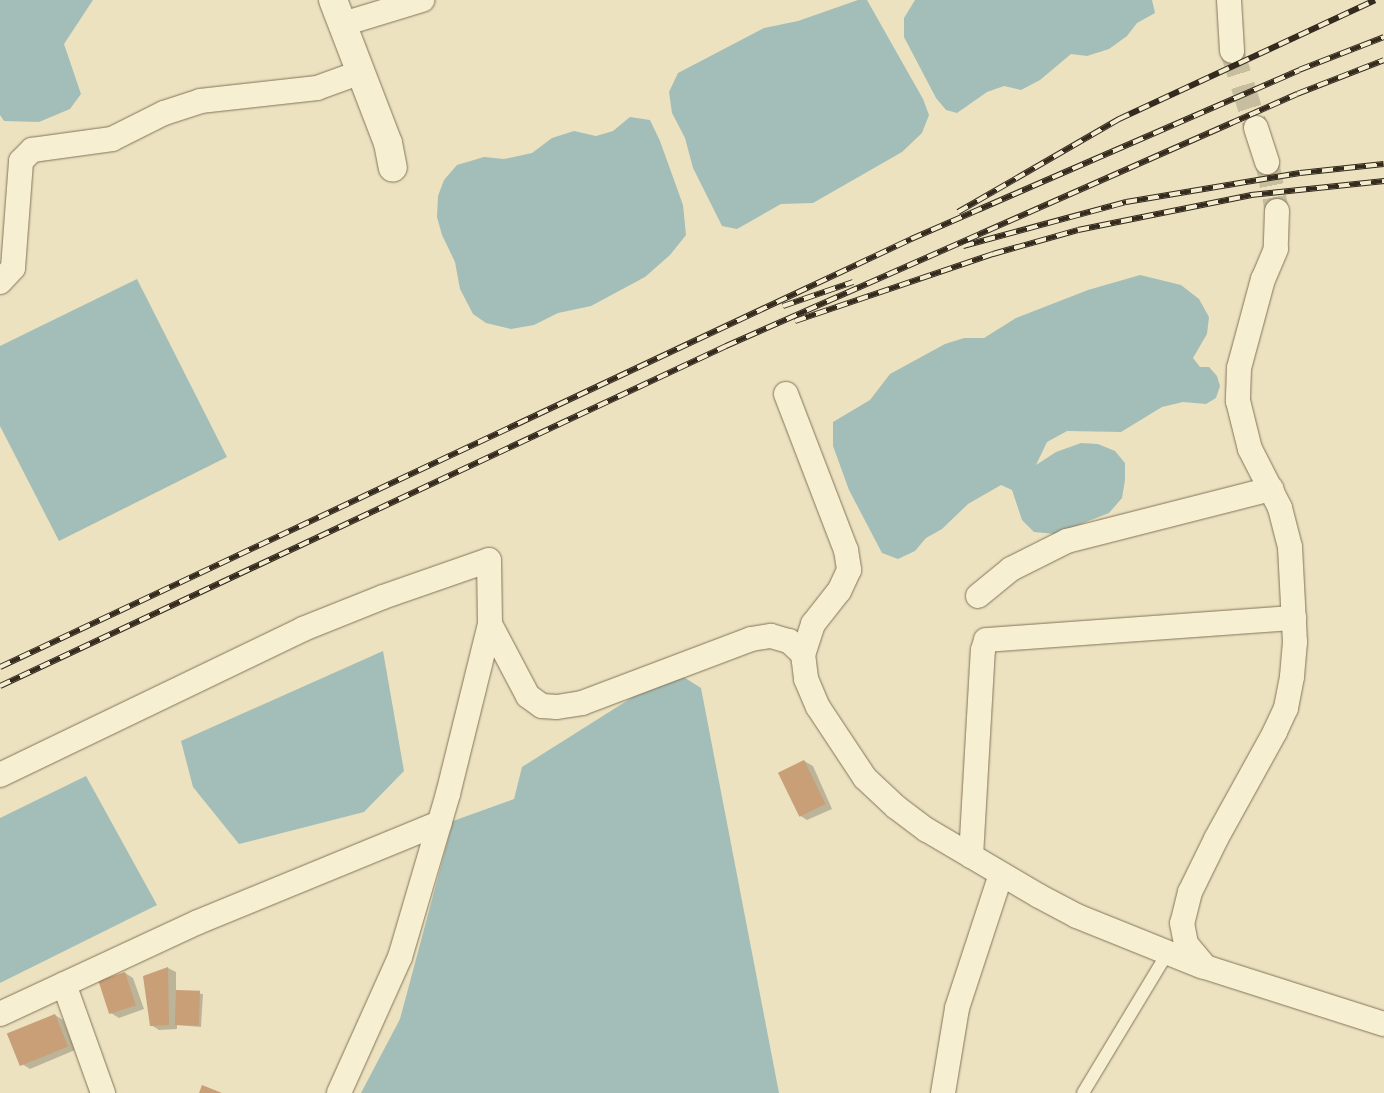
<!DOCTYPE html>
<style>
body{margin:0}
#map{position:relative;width:1384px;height:1093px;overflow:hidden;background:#ece2c0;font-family:"Times New Roman",serif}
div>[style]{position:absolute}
.water>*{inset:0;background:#a3beb8}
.shadow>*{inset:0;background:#0003}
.building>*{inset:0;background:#c89f77;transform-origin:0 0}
.street-tunnel>*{height:24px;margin-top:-12px;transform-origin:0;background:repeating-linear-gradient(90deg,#c7bd9f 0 24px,transparent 0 36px)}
.roads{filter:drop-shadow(0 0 1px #847359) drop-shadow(0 0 1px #847359)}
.lane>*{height:12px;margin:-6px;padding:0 6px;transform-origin:6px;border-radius:6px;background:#f7efd2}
.street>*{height:24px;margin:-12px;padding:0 12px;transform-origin:12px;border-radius:12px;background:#f7efd2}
.secondary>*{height:28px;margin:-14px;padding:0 14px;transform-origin:14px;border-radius:14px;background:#f7efd2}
.rail>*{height:5.5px;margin-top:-2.75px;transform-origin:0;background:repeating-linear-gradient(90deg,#f3eccf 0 11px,#342a1d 0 22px);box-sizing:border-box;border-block:1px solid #342a1d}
span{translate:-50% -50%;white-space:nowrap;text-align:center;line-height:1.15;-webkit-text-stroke:5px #f3eccf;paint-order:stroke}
</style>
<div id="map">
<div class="water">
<i style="clip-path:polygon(0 0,93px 0,64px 44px,81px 94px,70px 109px,39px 122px,4px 121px,0 115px)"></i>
<i style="clip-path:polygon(858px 0,867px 0,923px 99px,929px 115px,922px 133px,902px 152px,813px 203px,781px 204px,737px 229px,722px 226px,693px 168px,685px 138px,672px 113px,669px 92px,678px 73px,764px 28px,798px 21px)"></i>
<i style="clip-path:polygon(915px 0,1152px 0,1155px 13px,1137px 23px,1127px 36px,1109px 49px,1087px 56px,1071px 54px,1040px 80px,1021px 90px,1004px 86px,987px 92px,957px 113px,946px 110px,936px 98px,904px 37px,904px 18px)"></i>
<i style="clip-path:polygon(630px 117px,650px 120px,660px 141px,683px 205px,686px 235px,670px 255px,645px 277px,591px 306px,558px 313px,534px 325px,511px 329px,486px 323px,473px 314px,460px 289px,455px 262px,442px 235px,437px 217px,438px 196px,444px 180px,457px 165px,484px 157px,504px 159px,532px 153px,552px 138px,574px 131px,596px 136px,613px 131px)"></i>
<i style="clip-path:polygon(1140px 275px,1181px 285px,1199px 299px,1209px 317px,1207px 334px,1193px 358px,1200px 367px,1209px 367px,1217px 376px,1220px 386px,1216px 398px,1206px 404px,1183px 402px,1162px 407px,1121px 432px,1067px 431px,1047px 442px,1036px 465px,1056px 452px,1081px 443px,1098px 444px,1115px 451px,1125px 463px,1125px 480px,1122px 498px,1109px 513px,1055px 534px,1034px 532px,1022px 520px,1012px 490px,1001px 485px,968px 504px,942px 529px,926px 538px,915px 551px,898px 559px,882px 553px,849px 490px,833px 446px,833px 422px,870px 400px,890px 374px,945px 344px,964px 338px,984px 338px,1016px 318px,1088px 290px)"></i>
<i style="clip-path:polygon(137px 279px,227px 457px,59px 541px,0 426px,0 346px)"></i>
<i style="clip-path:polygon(383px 651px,404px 771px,364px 812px,239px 844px,193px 787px,181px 741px)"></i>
<i style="clip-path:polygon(674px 671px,701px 688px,779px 1093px,361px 1093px,400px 1019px,453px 821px,514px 799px,522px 767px)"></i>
<i style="clip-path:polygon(86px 776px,157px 905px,0 983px,0 818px)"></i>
</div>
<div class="shadow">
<i style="clip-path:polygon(804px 761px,813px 766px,832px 809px,807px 820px,799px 815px)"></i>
<i style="clip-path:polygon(168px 968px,176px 972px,176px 991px,203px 994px,201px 1027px,177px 1025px,177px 1029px,159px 1030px,151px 1025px,144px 977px)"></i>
<i style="clip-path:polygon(125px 973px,133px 978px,144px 1009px,119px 1018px,111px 1013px)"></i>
<i style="clip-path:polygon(55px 1015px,63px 1020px,75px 1050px,30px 1069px,22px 1064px)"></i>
</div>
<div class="building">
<i style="left:804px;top:760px;width:49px;height:29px;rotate:64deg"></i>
<i style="clip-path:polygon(168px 967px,169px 1025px,150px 1026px,143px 976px)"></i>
<i style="left:125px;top:972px;width:35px;height:28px;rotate:72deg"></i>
<i style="left:176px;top:990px;width:24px;height:35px;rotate:2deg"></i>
<i style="left:55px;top:1014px;width:35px;height:52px;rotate:68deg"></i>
<i style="clip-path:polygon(202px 1085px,222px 1093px,199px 1093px)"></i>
</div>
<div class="street-tunnel">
<i style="left:1232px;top:51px;width:81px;rotate:72.7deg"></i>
<i style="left:1267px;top:162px;width:50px;rotate:78.5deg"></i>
</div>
<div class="roads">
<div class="lane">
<i style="left:1083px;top:1093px;width:165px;rotate:-58.9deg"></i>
</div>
<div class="street">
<i style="left:1229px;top:0;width:51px;rotate:86.6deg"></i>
<i style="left:343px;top:24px;width:83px;rotate:-16.9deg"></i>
<i style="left:1256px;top:128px;width:36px;rotate:72deg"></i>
<i style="left:1277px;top:211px;width:38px;rotate:92deg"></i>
<i style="left:1276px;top:249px;width:33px;rotate:113deg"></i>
<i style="left:1263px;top:279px;width:92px;rotate:105.1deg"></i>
<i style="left:1239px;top:368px;width:33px;rotate:92deg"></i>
<i style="left:1238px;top:401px;width:49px;rotate:76deg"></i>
<i style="left:1250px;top:449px;width:66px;rotate:63deg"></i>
<i style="left:1280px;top:508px;width:40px;rotate:75.6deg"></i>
<i style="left:1290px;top:547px;width:95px;rotate:87deg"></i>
<i style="left:1295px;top:642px;width:35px;rotate:95deg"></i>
<i style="left:1292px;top:677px;width:32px;rotate:101deg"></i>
<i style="left:1286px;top:708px;width:26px;rotate:115deg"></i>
<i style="left:1275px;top:732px;width:122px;rotate:118.9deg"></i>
<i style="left:1216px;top:839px;width:59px;rotate:116.1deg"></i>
<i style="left:1190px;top:892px;width:32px;rotate:104deg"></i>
<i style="left:1182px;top:923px;width:21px;rotate:79deg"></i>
<i style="left:1186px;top:944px;width:30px;rotate:50deg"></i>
<i style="left:1205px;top:967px;width:188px;rotate:17.7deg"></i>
<i style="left:0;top:282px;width:19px;rotate:-47deg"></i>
<i style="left:13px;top:268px;width:107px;rotate:-85.7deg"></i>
<i style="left:21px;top:161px;width:16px;rotate:-45deg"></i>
<i style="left:32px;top:150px;width:81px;rotate:-7.8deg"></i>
<i style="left:112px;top:139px;width:58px;rotate:-26.6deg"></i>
<i style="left:164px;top:113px;width:38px;rotate:-18deg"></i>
<i style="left:200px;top:101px;width:118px;rotate:-6.3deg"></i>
<i style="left:317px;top:88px;width:47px;rotate:-20deg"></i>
<i style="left:786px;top:394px;width:167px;rotate:69deg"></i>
<i style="left:846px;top:550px;width:20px;rotate:81deg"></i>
<i style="left:849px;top:570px;width:23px;rotate:115deg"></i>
<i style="left:839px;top:591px;width:42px;rotate:128.2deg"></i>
<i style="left:813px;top:624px;width:32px;rotate:108deg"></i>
<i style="left:803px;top:654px;width:25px;rotate:83deg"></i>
<i style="left:806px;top:679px;width:30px;rotate:67deg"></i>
<i style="left:818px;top:707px;width:85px;rotate:56.5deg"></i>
<i style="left:865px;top:778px;width:42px;rotate:43.1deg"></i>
<i style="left:896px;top:807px;width:39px;rotate:37deg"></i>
<i style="left:927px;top:830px;width:130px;rotate:30.5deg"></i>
<i style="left:1039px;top:896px;width:43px;rotate:27.8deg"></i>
<i style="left:1077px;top:916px;width:134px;rotate:22deg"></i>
<i style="left:978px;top:596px;width:43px;rotate:-39.3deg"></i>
<i style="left:1011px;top:569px;width:63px;rotate:-26.6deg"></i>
<i style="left:1067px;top:541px;width:211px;rotate:-14.3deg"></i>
<i style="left:490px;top:624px;width:81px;rotate:62.2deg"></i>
<i style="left:528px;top:696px;width:17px;rotate:36deg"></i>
<i style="left:542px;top:706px;width:15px;rotate:4deg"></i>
<i style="left:557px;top:707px;width:25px;rotate:-9deg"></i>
<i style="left:582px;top:703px;width:181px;rotate:-20.7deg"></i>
<i style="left:751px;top:639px;width:20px;rotate:-9deg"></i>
<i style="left:771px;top:636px;width:19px;rotate:16deg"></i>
<i style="left:789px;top:641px;width:19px;rotate:43deg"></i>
<i style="left:0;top:775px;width:336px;rotate:-25.7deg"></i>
<i style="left:303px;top:629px;width:86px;rotate:-21.8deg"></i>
<i style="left:383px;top:597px;width:112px;rotate:-19.2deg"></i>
<i style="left:489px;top:560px;width:64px;rotate:89.1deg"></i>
<i style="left:490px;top:624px;width:175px;rotate:103.9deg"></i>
<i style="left:448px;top:794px;width:170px;rotate:106.4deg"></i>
<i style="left:400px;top:957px;width:149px;rotate:114.2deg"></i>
<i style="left:971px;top:856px;width:206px;rotate:-86.7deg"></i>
<i style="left:983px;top:650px;width:10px;rotate:-73deg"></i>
<i style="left:986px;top:640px;width:309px;rotate:-4.1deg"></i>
<i style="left:64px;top:984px;width:116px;rotate:70.3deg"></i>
<i style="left:0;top:1014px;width:218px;rotate:-24.9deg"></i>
<i style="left:198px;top:922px;width:261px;rotate:-22.3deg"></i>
<i style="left:943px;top:1093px;width:86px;rotate:-80.6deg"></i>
<i style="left:957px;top:1008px;width:141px;rotate:-71.8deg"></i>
</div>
<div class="secondary">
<i style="left:333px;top:0;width:153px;rotate:69deg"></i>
<i style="left:388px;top:143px;width:25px;rotate:79deg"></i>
</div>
</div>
<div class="rail">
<i style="left:958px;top:212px;width:186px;rotate:-30deg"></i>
<i style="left:1119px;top:119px;width:282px;rotate:-24.9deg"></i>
<i style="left:963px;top:246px;width:169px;rotate:-15.1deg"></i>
<i style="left:1126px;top:202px;width:176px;rotate:-9.5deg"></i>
<i style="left:1300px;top:173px;width:84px;rotate:-6.1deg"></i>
<i style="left:783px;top:306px;width:74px;rotate:-18.9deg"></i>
<i style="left:795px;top:321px;width:209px;rotate:-18.7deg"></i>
<i style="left:993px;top:254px;width:88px;rotate:-15.8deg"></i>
<i style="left:1078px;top:230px;width:177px;rotate:-11.4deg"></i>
<i style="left:1251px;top:195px;width:134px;rotate:-6deg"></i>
<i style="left:0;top:667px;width:1007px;rotate:-25.16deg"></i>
<i style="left:911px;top:239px;width:423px;rotate:-23.5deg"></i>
<i style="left:1299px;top:70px;width:91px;rotate:-21.2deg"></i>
<i style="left:0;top:686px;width:802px;rotate:-25.09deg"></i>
<i style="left:726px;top:346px;width:624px;rotate:-23.81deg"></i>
<i style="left:1297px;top:94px;width:93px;rotate:-21.3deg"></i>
</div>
</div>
